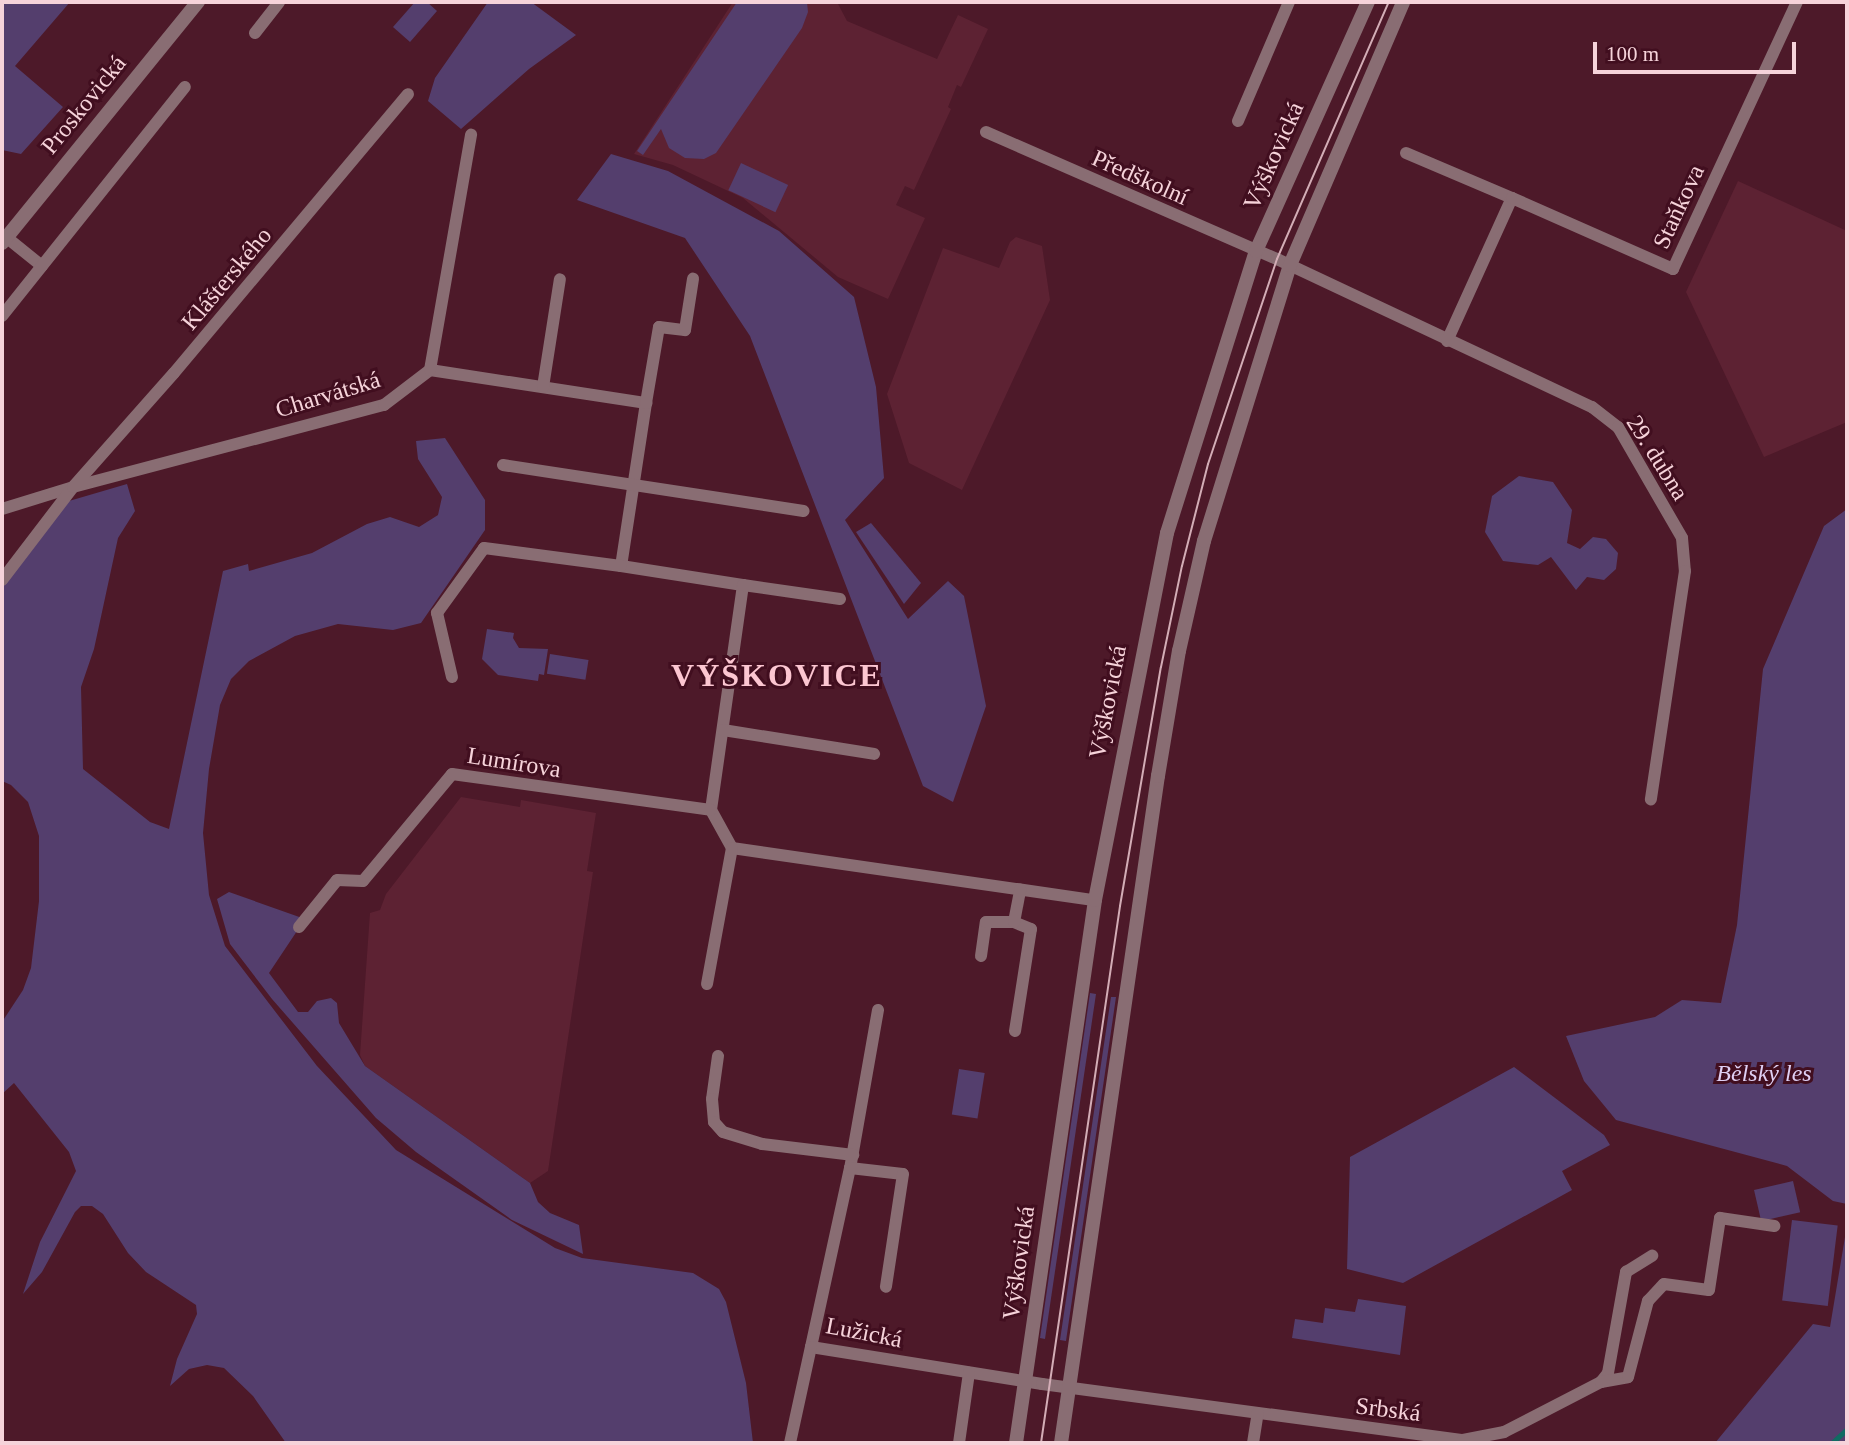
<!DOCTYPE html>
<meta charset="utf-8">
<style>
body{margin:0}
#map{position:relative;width:1849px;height:1445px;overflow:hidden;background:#4d1929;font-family:Georgia,serif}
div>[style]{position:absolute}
.built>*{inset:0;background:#5d2233}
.green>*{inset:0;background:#543e6d;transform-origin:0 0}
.stream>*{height:4.5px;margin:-2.25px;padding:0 2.25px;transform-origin:2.25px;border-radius:2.25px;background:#106b62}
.minor>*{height:12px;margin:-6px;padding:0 6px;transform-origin:6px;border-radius:6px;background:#896d73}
.tertiary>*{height:14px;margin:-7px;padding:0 7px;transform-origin:7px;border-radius:7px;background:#896d73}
.tram>*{height:2px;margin:-1px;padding:0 1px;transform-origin:1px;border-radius:1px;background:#d3adb6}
span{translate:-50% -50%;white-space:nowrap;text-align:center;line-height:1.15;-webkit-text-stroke:6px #410e1f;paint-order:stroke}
.street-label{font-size:24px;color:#f6d3da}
.park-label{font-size:24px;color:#dfd0f4;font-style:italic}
.district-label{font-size:32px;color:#fcc6d1;font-weight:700;letter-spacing:2px}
.frame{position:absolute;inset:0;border:4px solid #f6d3da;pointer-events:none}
.scale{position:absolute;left:1593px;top:42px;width:203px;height:32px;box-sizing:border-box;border:4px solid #f6d3da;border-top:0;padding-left:9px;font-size:21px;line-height:24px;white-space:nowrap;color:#f6d3da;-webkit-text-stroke:5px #410e1f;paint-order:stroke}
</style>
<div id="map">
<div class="built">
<i style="clip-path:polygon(733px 2px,837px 2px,847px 21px,937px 59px,958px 15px,988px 29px,961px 87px,957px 85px,948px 107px,951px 109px,914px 190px,905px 186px,896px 205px,925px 218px,888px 299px,838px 277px,743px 198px,673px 165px,634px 154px)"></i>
<i style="clip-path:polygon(1738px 181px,1847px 231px,1847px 422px,1764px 457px,1686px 292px)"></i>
<i style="clip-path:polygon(1016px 237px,1042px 246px,1050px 300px,962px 490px,909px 463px,887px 394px,943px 248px,999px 268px,1010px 242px)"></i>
<i style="clip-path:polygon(461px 797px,520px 807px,521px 800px,596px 813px,587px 871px,593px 872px,548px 1171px,530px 1183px,365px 1066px,360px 1055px,370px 913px,380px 910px,386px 894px)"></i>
</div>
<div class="green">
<i style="clip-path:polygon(2px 2px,70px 2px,15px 66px,63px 107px,21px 154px,2px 150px)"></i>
<i style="clip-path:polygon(415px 2px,427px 2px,437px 11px,410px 42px,393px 27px)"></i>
<i style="clip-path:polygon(488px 2px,531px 2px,576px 35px,529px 69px,461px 129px,428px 101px,435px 78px)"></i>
<i style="clip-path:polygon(737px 2px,807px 2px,808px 12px,802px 28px,716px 153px,704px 159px,685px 158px,669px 148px,661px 129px,643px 155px,637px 151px)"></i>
<i style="clip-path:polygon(611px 154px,668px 171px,779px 231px,854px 297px,876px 387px,884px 478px,845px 520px,908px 619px,948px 581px,964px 596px,986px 706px,953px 802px,923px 786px,750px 336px,685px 238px,577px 200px)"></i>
<i style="left:741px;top:163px;width:52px;height:30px;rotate:25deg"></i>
<i style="clip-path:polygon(445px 438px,485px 500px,485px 530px,421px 623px,393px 630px,338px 624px,295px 636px,249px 661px,231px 679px,220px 705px,209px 769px,203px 833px,209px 895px,225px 946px,317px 1066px,396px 1150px,555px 1248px,582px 1258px,693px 1273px,719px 1289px,726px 1302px,746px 1383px,753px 1443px,286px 1443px,253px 1396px,224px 1368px,207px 1365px,189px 1369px,170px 1386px,177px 1359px,197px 1314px,196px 1305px,146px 1272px,128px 1253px,103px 1214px,92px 1206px,81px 1206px,75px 1212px,42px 1272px,23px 1294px,40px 1242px,76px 1171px,69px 1152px,14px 1083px,2px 1094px,2px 1022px,23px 990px,31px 968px,39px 901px,39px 836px,28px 802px,11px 785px,2px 781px,2px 583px,69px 501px,127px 484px,135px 511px,118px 538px,94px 649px,81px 687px,83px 769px,150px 822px,169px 829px,223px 571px,248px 564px,249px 571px,312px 553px,367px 524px,390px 517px,419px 527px,438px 515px,442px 497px,418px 459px,416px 441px)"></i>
<i style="clip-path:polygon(1519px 476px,1553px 482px,1572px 510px,1567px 543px,1580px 549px,1593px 537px,1606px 539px,1618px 553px,1616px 569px,1604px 580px,1587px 577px,1576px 590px,1551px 557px,1538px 565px,1503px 561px,1485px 532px,1492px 496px)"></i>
<i style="clip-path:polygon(1847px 509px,1847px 1204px,1833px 1201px,1787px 1166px,1616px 1120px,1584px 1081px,1566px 1036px,1655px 1017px,1682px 1000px,1721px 1003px,1737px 925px,1763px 669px,1824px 526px)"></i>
<i style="clip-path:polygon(871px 523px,921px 583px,904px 604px,856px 532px)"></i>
<i style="clip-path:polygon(487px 629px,514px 633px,513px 638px,519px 648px,548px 649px,544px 675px,539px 674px,538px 681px,498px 675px,482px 659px)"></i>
<i style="left:550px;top:654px;width:39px;height:20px;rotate:9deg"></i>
<i style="clip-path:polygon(229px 892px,305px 919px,269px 973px,298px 1012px,308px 1012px,317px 1001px,331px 998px,337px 1003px,339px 1023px,365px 1066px,530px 1183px,538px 1202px,550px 1213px,579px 1225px,583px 1254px,512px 1220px,416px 1152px,376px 1118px,272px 999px,230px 944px,217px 899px)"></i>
<i style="clip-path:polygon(1090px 993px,1096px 994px,1045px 1339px,1040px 1338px)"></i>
<i style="clip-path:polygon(1111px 997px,1116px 997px,1066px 1341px,1060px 1340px)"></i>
<i style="clip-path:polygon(1514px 1067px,1604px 1135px,1610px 1145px,1562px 1171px,1572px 1190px,1403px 1283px,1347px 1269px,1350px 1157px)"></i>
<i style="left:959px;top:1069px;width:26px;height:46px;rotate:9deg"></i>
<i style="left:1793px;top:1181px;width:32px;height:40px;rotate:77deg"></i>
<i style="left:1792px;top:1220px;width:46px;height:81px;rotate:7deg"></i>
<i style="clip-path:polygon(1847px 1225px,1847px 1443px,1715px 1443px,1813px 1324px,1830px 1327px)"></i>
<i style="clip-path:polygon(1358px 1299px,1406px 1306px,1400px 1355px,1292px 1338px,1295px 1319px,1323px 1323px,1325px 1308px,1355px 1312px)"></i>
</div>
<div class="stream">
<i style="left:1832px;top:1443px;width:21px;rotate:-43deg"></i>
</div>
<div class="minor">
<i style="left:255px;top:33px;width:39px;rotate:-52deg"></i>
<i style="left:1238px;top:121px;width:129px;rotate:-66.8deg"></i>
<i style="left:986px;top:132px;width:318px;rotate:23.6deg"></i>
<i style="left:1277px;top:259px;width:348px;rotate:25.2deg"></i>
<i style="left:1592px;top:407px;width:33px;rotate:38deg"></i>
<i style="left:1618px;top:427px;width:128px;rotate:60deg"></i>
<i style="left:1682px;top:538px;width:33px;rotate:85deg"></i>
<i style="left:1685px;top:571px;width:231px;rotate:98.5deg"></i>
<i style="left:1406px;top:153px;width:115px;rotate:23deg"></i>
<i style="left:6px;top:237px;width:46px;rotate:38.9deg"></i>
<i style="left:2px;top:316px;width:293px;rotate:-51.4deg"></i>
<i style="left:1447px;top:341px;width:157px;rotate:-65.6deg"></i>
<i style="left:1512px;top:198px;width:176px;rotate:23.8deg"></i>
<i style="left:1673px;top:269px;width:294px;rotate:-65.1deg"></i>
<i style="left:430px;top:370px;width:219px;rotate:8.7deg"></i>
<i style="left:646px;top:403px;width:165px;rotate:98.7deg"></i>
<i style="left:621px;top:566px;width:123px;rotate:8.9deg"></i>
<i style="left:743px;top:585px;width:227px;rotate:98.1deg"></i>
<i style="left:711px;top:810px;width:43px;rotate:61.1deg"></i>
<i style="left:732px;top:848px;width:367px;rotate:8.2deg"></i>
<i style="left:543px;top:387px;width:109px;rotate:-81.1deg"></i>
<i style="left:646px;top:403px;width:77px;rotate:-80.3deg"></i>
<i style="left:659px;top:327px;width:26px;rotate:7deg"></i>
<i style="left:685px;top:330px;width:52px;rotate:-81.1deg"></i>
<i style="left:503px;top:465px;width:304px;rotate:8.7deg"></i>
<i style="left:2px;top:509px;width:74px;rotate:-17.2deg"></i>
<i style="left:73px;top:487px;width:322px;rotate:-14.8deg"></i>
<i style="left:384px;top:405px;width:58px;rotate:-37.3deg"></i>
<i style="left:430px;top:370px;width:239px;rotate:-80.1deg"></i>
<i style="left:2px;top:580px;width:117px;rotate:-52.6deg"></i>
<i style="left:73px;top:487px;width:152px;rotate:-48.5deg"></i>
<i style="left:174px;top:373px;width:364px;rotate:-50deg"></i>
<i style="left:743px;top:585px;width:98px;rotate:8.2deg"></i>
<i style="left:452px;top:677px;width:66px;rotate:-103.2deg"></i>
<i style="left:437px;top:613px;width:80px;rotate:-54.1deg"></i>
<i style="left:484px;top:548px;width:138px;rotate:7.5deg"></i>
<i style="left:723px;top:730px;width:153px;rotate:9deg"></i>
<i style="left:299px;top:927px;width:60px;rotate:-51deg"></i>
<i style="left:337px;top:880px;width:26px;rotate:2deg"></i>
<i style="left:363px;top:881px;width:139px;rotate:-50.2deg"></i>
<i style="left:452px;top:774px;width:261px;rotate:7.9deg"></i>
<i style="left:981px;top:956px;width:34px;rotate:-82deg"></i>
<i style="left:986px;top:922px;width:28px"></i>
<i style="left:707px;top:984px;width:138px;rotate:-79.6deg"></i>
<i style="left:878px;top:1010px;width:160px;rotate:100deg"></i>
<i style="left:850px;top:1168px;width:183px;rotate:102.3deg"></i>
<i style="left:811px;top:1347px;width:234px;rotate:9.1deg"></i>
<i style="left:1042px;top:1384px;width:425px;rotate:7.6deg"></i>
<i style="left:1463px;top:1440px;width:42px;rotate:-11deg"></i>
<i style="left:1504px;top:1432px;width:109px;rotate:-27.3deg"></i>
<i style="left:1601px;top:1382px;width:11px;rotate:-52deg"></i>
<i style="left:1608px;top:1373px;width:103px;rotate:-79.9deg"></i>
<i style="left:1626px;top:1272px;width:31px;rotate:-32deg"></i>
<i style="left:1015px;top:1031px;width:103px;rotate:-81.1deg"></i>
<i style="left:1031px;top:929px;width:18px;rotate:-158deg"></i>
<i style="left:1014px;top:922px;width:33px;rotate:-79deg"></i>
<i style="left:718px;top:1056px;width:43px;rotate:97.9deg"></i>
<i style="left:712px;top:1099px;width:23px;rotate:85deg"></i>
<i style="left:714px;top:1122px;width:13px;rotate:48deg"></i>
<i style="left:723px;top:1132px;width:41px;rotate:17.1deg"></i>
<i style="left:762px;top:1144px;width:92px;rotate:6.9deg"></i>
<i style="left:850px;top:1168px;width:53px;rotate:6.5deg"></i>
<i style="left:903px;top:1174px;width:114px;rotate:98.6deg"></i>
<i style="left:1601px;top:1382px;width:27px;rotate:-10deg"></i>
<i style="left:1628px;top:1377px;width:79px;rotate:-75.3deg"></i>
<i style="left:1648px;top:1301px;width:23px;rotate:-47deg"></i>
<i style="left:1664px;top:1284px;width:45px;rotate:7.6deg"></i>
<i style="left:1709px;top:1290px;width:73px;rotate:-81.3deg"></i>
<i style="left:1720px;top:1218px;width:55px;rotate:8.4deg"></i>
<i style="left:790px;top:1443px;width:98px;rotate:-77.7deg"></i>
<i style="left:959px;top:1443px;width:71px;rotate:-81.9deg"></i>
<i style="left:1253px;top:1443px;width:30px;rotate:-81deg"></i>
</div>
<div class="tertiary">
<i style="left:2px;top:243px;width:311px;rotate:-50.9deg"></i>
<i style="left:1016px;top:1443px;width:549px;rotate:-81.72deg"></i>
<i style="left:1095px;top:900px;width:374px;rotate:-78.9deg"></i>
<i style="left:1167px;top:533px;width:296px;rotate:-72.5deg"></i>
<i style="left:1256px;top:251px;width:273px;rotate:-65.8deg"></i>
<i style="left:1061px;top:1443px;width:674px;rotate:-81.73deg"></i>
<i style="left:1158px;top:776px;width:127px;rotate:-80.5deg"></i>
<i style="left:1179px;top:651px;width:113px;rotate:-77.2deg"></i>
<i style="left:1204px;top:541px;width:289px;rotate:-72.7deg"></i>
<i style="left:1290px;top:265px;width:286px;rotate:-66.7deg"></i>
</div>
<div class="tram">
<i style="left:1041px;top:1443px;width:543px;rotate:-81.63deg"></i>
<i style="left:1120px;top:906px;width:242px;rotate:-80.3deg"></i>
<i style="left:1161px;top:667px;width:103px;rotate:-78.3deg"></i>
<i style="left:1182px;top:566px;width:105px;rotate:-75.7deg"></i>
<i style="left:1208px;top:464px;width:216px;rotate:-71.4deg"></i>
<i style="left:1277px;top:259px;width:280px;rotate:-66.5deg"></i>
</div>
<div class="street-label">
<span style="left:84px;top:105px;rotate:-51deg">Proskovická</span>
<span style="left:1274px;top:156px;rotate:-66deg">Výškovická</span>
<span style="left:1140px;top:178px;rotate:24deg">Předškolní</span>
<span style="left:1679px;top:207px;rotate:-65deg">Staňkova</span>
<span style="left:227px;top:279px;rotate:-50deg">Klášterského</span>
<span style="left:328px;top:395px;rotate:-17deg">Charvátská</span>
<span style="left:1657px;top:458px;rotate:58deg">29. dubna</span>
<span style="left:1108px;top:702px;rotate:-79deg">Výškovická</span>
<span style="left:514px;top:763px;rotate:9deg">Lumírova</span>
<span style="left:1019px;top:1263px;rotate:-82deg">Výškovická</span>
<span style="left:864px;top:1333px;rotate:11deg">Lužická</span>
<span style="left:1388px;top:1410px;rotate:7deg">Srbská</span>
</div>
<div class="park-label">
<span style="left:1764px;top:1074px">Bělský les</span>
</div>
<div class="district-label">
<span style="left:777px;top:675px">VÝŠKOVICE</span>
</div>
<div class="frame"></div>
<div class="scale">100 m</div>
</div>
